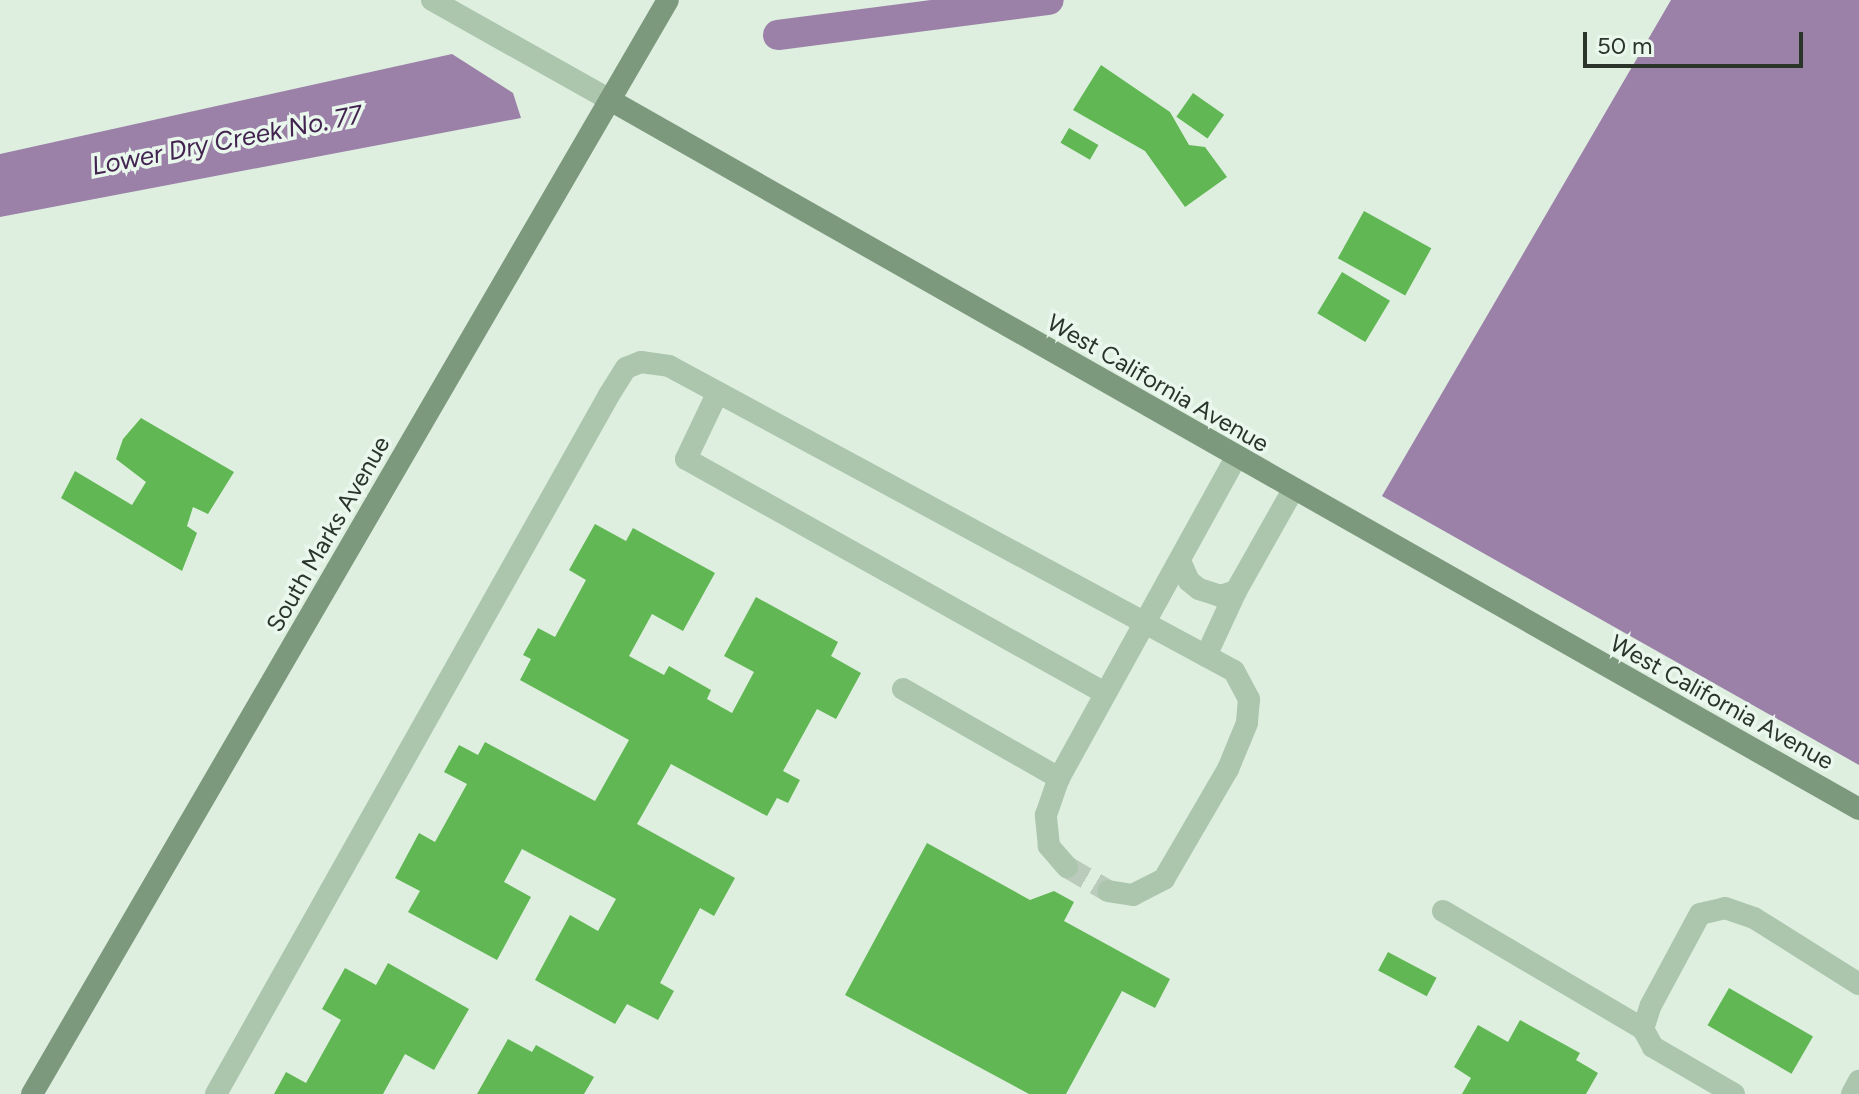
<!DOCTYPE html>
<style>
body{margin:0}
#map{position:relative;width:1859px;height:1094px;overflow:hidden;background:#deefe0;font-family:Figtree,sans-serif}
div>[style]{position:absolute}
.water>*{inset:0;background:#9b80a8}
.canal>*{height:30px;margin:-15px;padding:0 15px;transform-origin:15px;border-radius:15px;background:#9b80a8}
.building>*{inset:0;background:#61b754;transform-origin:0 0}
.minor-tunnel>*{height:22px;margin-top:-11px;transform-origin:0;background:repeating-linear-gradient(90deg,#bacabb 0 22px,transparent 0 33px)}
.minor>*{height:22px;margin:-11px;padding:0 11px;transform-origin:11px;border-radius:11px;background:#abc6ad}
.tertiary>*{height:22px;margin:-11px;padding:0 11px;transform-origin:11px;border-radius:11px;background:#abc6ad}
.secondary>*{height:22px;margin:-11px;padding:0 11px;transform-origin:11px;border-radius:11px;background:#7d997d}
span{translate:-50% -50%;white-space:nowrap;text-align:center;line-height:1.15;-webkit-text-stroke:7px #e9f7ec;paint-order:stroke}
.street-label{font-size:24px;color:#2a3429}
.water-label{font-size:26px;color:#432451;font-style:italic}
.scale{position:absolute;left:1583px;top:32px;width:220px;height:36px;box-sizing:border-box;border:4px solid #2a3429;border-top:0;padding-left:10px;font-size:24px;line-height:28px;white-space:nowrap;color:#2a3429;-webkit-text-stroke:6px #e9f7ec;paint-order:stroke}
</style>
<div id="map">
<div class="water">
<i style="clip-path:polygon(1671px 0,1859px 0,1859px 765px,1382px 496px)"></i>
<i style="clip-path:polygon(452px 54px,513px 93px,521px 118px,0 217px,0 154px)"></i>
</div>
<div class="canal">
<i style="left:778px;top:35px;width:273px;rotate:-7.4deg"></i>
</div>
<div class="building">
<i style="clip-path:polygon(1101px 65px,1170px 112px,1189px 145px,1205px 147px,1227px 177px,1185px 207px,1145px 151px,1073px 110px)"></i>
<i style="left:1193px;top:93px;width:38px;height:29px;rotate:35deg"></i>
<i style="left:1069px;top:128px;width:34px;height:17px;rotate:30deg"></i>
<i style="left:1364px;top:211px;width:77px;height:54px;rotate:29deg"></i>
<i style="left:1342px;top:272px;width:56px;height:48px;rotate:31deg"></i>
<i style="clip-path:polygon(141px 418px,234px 472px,208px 514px,193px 507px,187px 526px,197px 533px,182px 571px,61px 498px,75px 471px,132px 505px,146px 482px,116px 459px,123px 439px)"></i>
<i style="clip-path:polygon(595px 524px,626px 541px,633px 528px,715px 573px,683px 631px,652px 614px,629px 656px,664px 675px,669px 666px,711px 690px,707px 699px,732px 713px,754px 672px,724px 656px,756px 597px,838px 642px,831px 656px,861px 673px,836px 719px,817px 709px,783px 771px,800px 780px,788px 803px,777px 798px,767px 816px,671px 764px,637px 824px,735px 878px,714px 916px,700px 908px,660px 983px,674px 991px,658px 1020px,627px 1004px,615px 1024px,535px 980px,570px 915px,598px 931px,616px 899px,522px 849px,504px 882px,531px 897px,497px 960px,408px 912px,420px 891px,395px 878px,419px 833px,435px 842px,467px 784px,444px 772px,459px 745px,478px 755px,485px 742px,595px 801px,629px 740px,520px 680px,531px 659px,523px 655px,538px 628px,555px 637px,586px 580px,569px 570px)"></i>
<i style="clip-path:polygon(927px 843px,1030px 900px,1054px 891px,1074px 902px,1064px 921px,1170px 979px,1155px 1008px,1122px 991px,1066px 1094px,1029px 1094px,845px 995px)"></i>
<i style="left:1388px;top:952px;width:55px;height:21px;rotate:28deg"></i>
<i style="clip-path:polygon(388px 963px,469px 1009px,434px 1070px,405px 1054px,383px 1094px,274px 1094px,286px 1072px,306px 1083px,341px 1020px,322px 1009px,345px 968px,376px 985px)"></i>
<i style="left:1729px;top:988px;width:97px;height:43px;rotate:30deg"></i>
<i style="clip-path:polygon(1520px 1020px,1580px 1053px,1576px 1060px,1598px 1073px,1586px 1094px,1462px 1094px,1471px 1078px,1454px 1067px,1478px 1025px,1508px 1042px)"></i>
<i style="clip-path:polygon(508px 1039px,532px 1052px,536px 1045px,594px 1077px,584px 1094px,477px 1094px)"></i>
</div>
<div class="minor-tunnel">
<i style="left:1067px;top:867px;width:48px;rotate:30.3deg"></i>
</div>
<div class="minor">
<i style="left:717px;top:394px;width:72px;rotate:115.5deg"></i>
<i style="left:686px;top:459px;width:480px;rotate:29.2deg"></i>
<i style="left:1180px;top:561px;width:22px;rotate:66deg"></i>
<i style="left:1189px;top:581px;width:13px;rotate:39deg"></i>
<i style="left:1199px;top:589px;width:22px;rotate:18deg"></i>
<i style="left:1220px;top:596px;width:17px;rotate:-17deg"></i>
<i style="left:1206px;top:656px;width:72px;rotate:-65.2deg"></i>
<i style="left:1236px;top:591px;width:116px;rotate:-60.6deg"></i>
<i style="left:903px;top:689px;width:180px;rotate:29.7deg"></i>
<i style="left:1067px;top:867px;width:28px;rotate:-131deg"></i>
<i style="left:1049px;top:846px;width:31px;rotate:-96deg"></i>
<i style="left:1046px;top:815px;width:39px;rotate:-71deg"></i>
<i style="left:1059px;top:778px;width:367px;rotate:-61.1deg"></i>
<i style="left:1443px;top:911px;width:232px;rotate:30.5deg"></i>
<i style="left:216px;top:1094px;width:802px;rotate:-60.65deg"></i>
<i style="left:609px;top:395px;width:32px;rotate:-58deg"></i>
<i style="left:626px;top:368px;width:16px;rotate:-22deg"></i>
<i style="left:641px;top:362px;width:28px;rotate:8deg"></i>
<i style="left:669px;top:366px;width:642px;rotate:28.36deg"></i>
<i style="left:1234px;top:671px;width:32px;rotate:62deg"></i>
<i style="left:1249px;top:699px;width:24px;rotate:95deg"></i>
<i style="left:1247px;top:723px;width:50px;rotate:112.4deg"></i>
<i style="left:1228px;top:769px;width:127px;rotate:120.2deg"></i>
<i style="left:1164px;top:879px;width:35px;rotate:153deg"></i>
<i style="left:1133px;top:895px;width:25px;rotate:-171deg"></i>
<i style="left:1734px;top:1094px;width:94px;rotate:-149.9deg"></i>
<i style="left:1653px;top:1047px;width:21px;rotate:-119deg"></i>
<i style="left:1643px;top:1029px;width:25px;rotate:-72deg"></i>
<i style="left:1651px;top:1005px;width:103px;rotate:-61.7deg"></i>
<i style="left:1700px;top:914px;width:26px;rotate:-13deg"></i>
<i style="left:1725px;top:908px;width:31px;rotate:19deg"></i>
<i style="left:1754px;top:918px;width:124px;rotate:32.2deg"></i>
<i style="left:1852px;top:1094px;width:15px;rotate:-62deg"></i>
</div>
<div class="tertiary">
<i style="left:432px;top:0;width:204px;rotate:29.3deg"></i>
</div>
<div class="secondary">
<i style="left:610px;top:100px;width:1436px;rotate:29.58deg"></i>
<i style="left:32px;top:1094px;width:1265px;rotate:-59.83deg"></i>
</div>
<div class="street-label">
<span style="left:1158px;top:383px;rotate:30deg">West California Avenue</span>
<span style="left:328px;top:534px;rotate:-60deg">South Marks Avenue</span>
<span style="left:1722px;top:702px;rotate:29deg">West California Avenue</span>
</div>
<div class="water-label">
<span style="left:227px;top:141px;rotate:-11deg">Lower Dry Creek No. 77</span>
</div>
<div class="scale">50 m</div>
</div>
